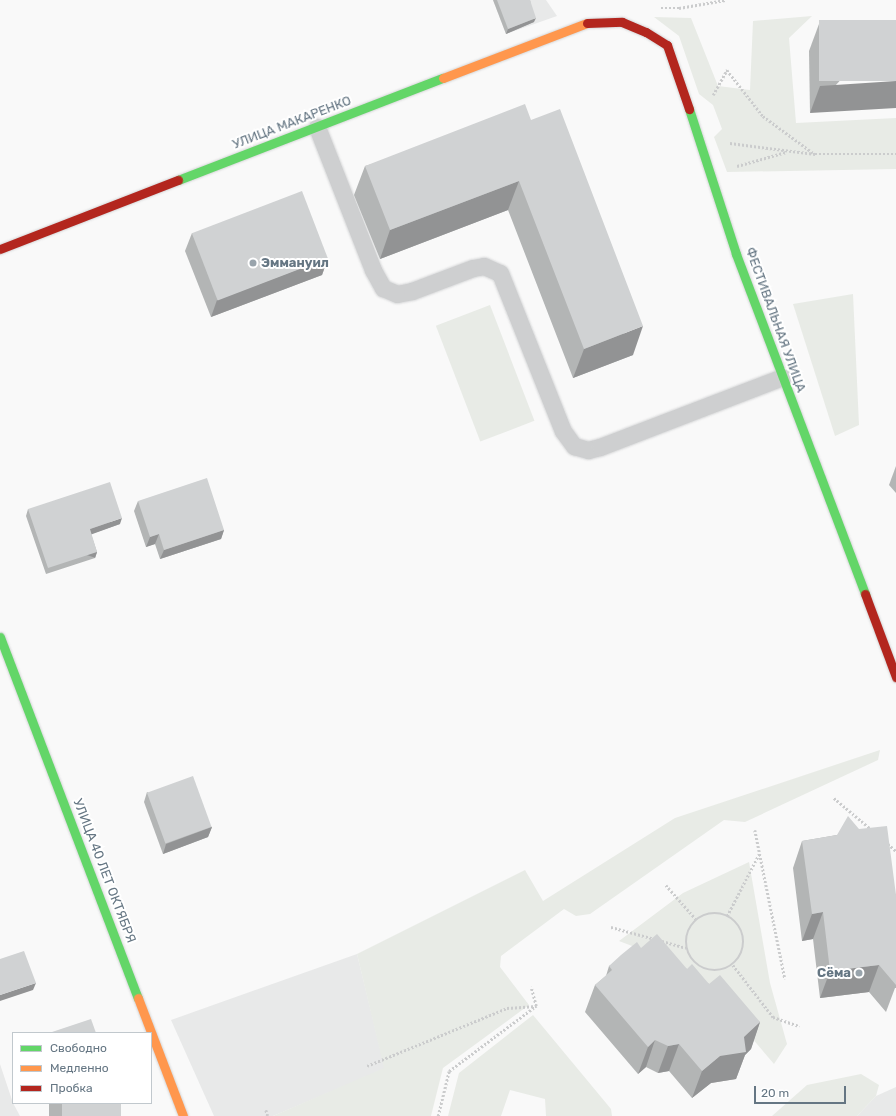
<!DOCTYPE html>
<meta charset="utf-8">
<style>
body{margin:0}
#map{position:relative;width:896px;height:1116px;overflow:hidden;background:#f9f9f9;font-family:Rubik,sans-serif}
div>[style]{position:absolute}
.built>*{inset:0;background:#e8e9e9}
.green>*{inset:0;background:#e8ebe6;transform-origin:0 0}
.path>*{height:2.5px;margin-top:-1.25px;transform-origin:0;background:repeating-linear-gradient(90deg,#cbcccd 0 2px,transparent 0 4px)}
.path>.ring{margin:-1.25px;padding:0;box-sizing:content-box;background:none;border:2.5px solid #cbcccd;border-radius:50%}
.roads{filter:drop-shadow(0 0 1px #d5d6d7) drop-shadow(0 0 1px #d5d6d7)}
.lane>*{height:17px;margin:-8.5px;padding:0 8.5px;transform-origin:8.5px;border-radius:8.5px;background:#cecfd0}
.fast>*{height:9px;margin:-4.5px;padding:0 4.5px;transform-origin:4.5px;border-radius:4.5px;background:#63d668}
.slow>*{height:9px;margin:-4.5px;padding:0 4.5px;transform-origin:4.5px;border-radius:4.5px;background:#ff974d}
.jam>*{height:9px;margin:-4.5px;padding:0 4.5px;transform-origin:4.5px;border-radius:4.5px;background:#b3261e}
.wall>*{inset:0;background:#b3b5b5;transform-origin:0 0}
.shaded-wall>*{inset:0;background:#929394;transform-origin:0 0}
.building>*{inset:0;background:#d0d2d3;transform-origin:0 0}
.dots>*{width:11px;height:11px;translate:-50% -50%;box-sizing:border-box;border:2px solid #fff;border-radius:50%}
span{translate:-50% -50%;white-space:nowrap;text-align:center;line-height:1.15;-webkit-text-stroke:4px #fff;paint-order:stroke}
.street-label{font-size:13px;color:#657683}
.poi-label{font-size:13px;color:#657683;font-weight:700}
.left{translate:0 -50%;text-align:left}
.right{translate:-100% -50%;text-align:right}
.legend{position:absolute;left:12px;top:1032px;width:140px;height:72px;box-sizing:border-box;background:#fff;border:1px solid #c1c8cd;margin:0;padding:5px 7px;list-style:none;font-size:12px;color:#657683}
.legend li{display:flex;align-items:center;gap:8px;height:20px}
.legend b{width:20px;border:1px solid #c1c8cd}
.scale{position:absolute;left:754px;top:1086px;width:92px;height:18px;box-sizing:border-box;border:2px solid #657683;border-top:0;padding-left:5px;font-size:12px;line-height:14px;white-space:nowrap;color:#657683;-webkit-text-stroke:3px #fff;paint-order:stroke}
</style>
<div id="map">
<div class="built">
<i style="clip-path:polygon(493px 0,546px 0,557px 16px,506px 34px)"></i>
<i style="clip-path:polygon(357px 954px,385px 1069px,273px 1116px,214px 1116px,171px 1020px)"></i>
<i style="clip-path:polygon(0 1064px,13px 1103px,20px 1116px,0 1116px)"></i>
<i style="clip-path:polygon(896px 1087px,896px 1116px,857px 1116px,876px 1096px)"></i>
</div>
<div class="green">
<i style="clip-path:polygon(812px 16px,789px 38px,796px 123px,896px 118px,896px 169px,727px 172px,714px 137px,722px 129px,713px 105px,699px 94px,679px 36px,654px 17px,691px 18px,718px 86px,750px 90px,753px 21px)"></i>
<i style="clip-path:polygon(853px 294px,859px 425px,835px 436px,793px 304px)"></i>
<i style="left:490px;top:305px;width:124px;height:58px;rotate:69deg"></i>
<i style="clip-path:polygon(880px 750px,878px 760px,745px 822px,724px 820px,590px 914px,576px 916px,564px 909px,501px 956px,500px 967px,529px 1005px,443px 1068px,431px 1116px,273px 1116px,384px 1068px,357px 954px,525px 870px,543px 901px,675px 818px)"></i>
<i style="clip-path:polygon(749px 862px,770px 983px,787px 1044px,774px 1064px,717px 997px,661px 957px,619px 941px,683px 893px)"></i>
<i style="clip-path:polygon(533px 1015px,611px 1109px,612px 1116px,546px 1116px,545px 1099px,510px 1090px,501px 1116px,448px 1116px,459px 1073px)"></i>
<i style="clip-path:polygon(861px 1074px,879px 1085px,876px 1096px,857px 1116px,772px 1116px,807px 1085px)"></i>
</div>
<div class="path">
<i style="left:661px;top:8px;width:18px"></i>
<i style="left:679px;top:8px;width:47px;rotate:-9.9deg"></i>
<i style="left:713px;top:95px;width:29px;rotate:-61deg"></i>
<i style="left:727px;top:70px;width:58px;rotate:52deg"></i>
<i style="left:763px;top:116px;width:62px;rotate:36.5deg"></i>
<i style="left:730px;top:143px;width:86px;rotate:7.4deg"></i>
<i style="left:815px;top:154px;width:81px"></i>
<i style="left:737px;top:166px;width:51px;rotate:-15.9deg"></i>
<i style="left:834px;top:798px;width:50px;rotate:40.1deg"></i>
<i style="left:755px;top:830px;width:152px;rotate:78.6deg"></i>
<i style="left:888px;top:844px;width:11px;rotate:41deg"></i>
<i style="left:666px;top:885px;width:45px;rotate:48.6deg"></i>
<i class="ring" style="left:686px;top:913px;width:55.5px;height:55.5px"></i>
<i style="left:727px;top:916px;width:70px;rotate:-62.7deg"></i>
<i style="left:611px;top:927px;width:46px;rotate:15.3deg"></i>
<i style="left:662px;top:941px;width:25px;rotate:16deg"></i>
<i style="left:733px;top:965px;width:66px;rotate:52.4deg"></i>
<i style="left:773px;top:1017px;width:28px;rotate:19deg"></i>
<i style="left:367px;top:1066px;width:152px;rotate:-22.5deg"></i>
<i style="left:507px;top:1008px;width:29px;rotate:-4deg"></i>
<i style="left:266px;top:1110px;width:6px;rotate:72deg"></i>
<i style="left:438px;top:1116px;width:46px;rotate:-76.3deg"></i>
<i style="left:449px;top:1071px;width:109px;rotate:-36.8deg"></i>
<i style="left:536px;top:1006px;width:20px;rotate:-105deg"></i>
</div>
<div class="roads">
<div class="lane">
<i style="left:317px;top:127px;width:154px;rotate:68.6deg"></i>
<i style="left:373px;top:270px;width:21px;rotate:61deg"></i>
<i style="left:383px;top:288px;width:15px;rotate:23deg"></i>
<i style="left:397px;top:294px;width:15px;rotate:-11deg"></i>
<i style="left:412px;top:291px;width:65px;rotate:-20.7deg"></i>
<i style="left:473px;top:268px;width:11px;rotate:-10deg"></i>
<i style="left:484px;top:266px;width:17px;rotate:24deg"></i>
<i style="left:500px;top:273px;width:170px;rotate:68.3deg"></i>
<i style="left:563px;top:431px;width:19px;rotate:54deg"></i>
<i style="left:574px;top:446px;width:15px;rotate:16deg"></i>
<i style="left:588px;top:450px;width:12px;rotate:-14deg"></i>
<i style="left:600px;top:447px;width:195px;rotate:-21deg"></i>
</div>
<div class="fast">
<i style="left:689px;top:109px;width:152px;rotate:72deg"></i>
<i style="left:736px;top:254px;width:364px;rotate:69.2deg"></i>
<i style="left:178px;top:180px;width:284px;rotate:-21.1deg"></i>
<i style="left:0;top:637px;width:386px;rotate:69.1deg"></i>
</div>
<div class="slow">
<i style="left:443px;top:78px;width:154px;rotate:-20.9deg"></i>
<i style="left:138px;top:998px;width:126px;rotate:69.1deg"></i>
</div>
<div class="jam">
<i style="left:587px;top:23px;width:35px;rotate:-2deg"></i>
<i style="left:622px;top:22px;width:26px;rotate:23deg"></i>
<i style="left:646px;top:32px;width:25px;rotate:32deg"></i>
<i style="left:667px;top:45px;width:68px;rotate:71deg"></i>
<i style="left:0;top:249px;width:191px;rotate:-21.2deg"></i>
<i style="left:865px;top:594px;width:89px;rotate:69.5deg"></i>
</div>
</div>
<div class="wall">
<i style="clip-path:polygon(493px 0,530px 0,534px 22px,506px 34px)"></i>
<i style="clip-path:polygon(896px 20px,810px 113px,809px 51px,819px 24px)"></i>
<i style="clip-path:polygon(531px 120px,633px 355px,573px 378px,508px 210px,380px 259px,354px 195px,365px 166px)"></i>
<i style="clip-path:polygon(192px 233px,328px 258px,322px 275px,211px 317px,185px 251px)"></i>
<i style="clip-path:polygon(896px 466px,896px 493px,889px 485px)"></i>
<i style="clip-path:polygon(138px 501px,224px 530px,221px 539px,160px 559px,155px 544px,146px 547px,134px 511px)"></i>
<i style="clip-path:polygon(28px 509px,120px 524px,91px 534px,97px 552px,95px 558px,46px 574px,26px 516px)"></i>
<i style="clip-path:polygon(147px 792px,212px 827px,208px 837px,163px 854px,144px 802px)"></i>
<i style="clip-path:polygon(859px 829px,896px 895px,896px 988px,895px 988px,886px 1012px,869px 992px,820px 998px,813px 939px,802px 941px,793px 868px,802px 841px,837px 835px)"></i>
<i style="clip-path:polygon(641px 948px,687px 969px,709px 984px,760px 1022px,751px 1049px,745px 1055px,736px 1079px,711px 1083px,692px 1098px,669px 1071px,658px 1073px,646px 1067px,638px 1074px,585px 1012px,595px 985px,606px 976px,609px 966px)"></i>
<i style="left:49px;top:1103px;width:72px;height:14px"></i>
</div>
<div class="shaded-wall">
<i style="clip-path:polygon(536px 18px,534px 22px,506px 34px,508px 29px)"></i>
<i style="clip-path:polygon(896px 81px,896px 108px,810px 113px,820px 86px)"></i>
<i style="clip-path:polygon(519px 181px,508px 210px,380px 259px,390px 230px)"></i>
<i style="clip-path:polygon(328px 258px,322px 275px,211px 317px,217px 300px)"></i>
<i style="clip-path:polygon(643px 326px,633px 355px,573px 378px,584px 349px)"></i>
<i style="clip-path:polygon(122px 518px,120px 524px,87px 536px,90px 529px)"></i>
<i style="clip-path:polygon(224px 530px,221px 539px,160px 559px,164px 550px)"></i>
<i style="clip-path:polygon(159px 534px,155px 544px,146px 547px,150px 537px)"></i>
<i style="left:97px;top:552px;width:6px;height:52px;rotate:108deg"></i>
<i style="clip-path:polygon(212px 827px,208px 837px,163px 854px,166px 844px)"></i>
<i style="clip-path:polygon(823px 912px,813px 939px,802px 941px,812px 914px)"></i>
<i style="clip-path:polygon(879px 965px,869px 992px,820px 998px,830px 971px)"></i>
<i style="clip-path:polygon(36px 983px,33px 990px,0 1001px,0 995px)"></i>
<i style="clip-path:polygon(760px 1022px,751px 1049px,745px 1055px,736px 1079px,711px 1083px,692px 1098px,702px 1071px)"></i>
<i style="clip-path:polygon(655px 1040px,646px 1067px,638px 1074px,648px 1047px)"></i>
<i style="clip-path:polygon(679px 1044px,669px 1071px,658px 1073px,668px 1046px)"></i>
</div>
<div class="building">
<i style="clip-path:polygon(497px 0,530px 0,536px 18px,508px 29px)"></i>
<i style="left:896px;top:20px;width:61px;height:77px;rotate:90deg"></i>
<i style="clip-path:polygon(525px 104px,531px 120px,560px 109px,643px 326px,584px 349px,519px 181px,390px 230px,365px 166px)"></i>
<i style="left:302px;top:191px;width:72px;height:118px;rotate:69deg"></i>
<i style="clip-path:polygon(207px 478px,224px 530px,164px 550px,159px 534px,150px 537px,138px 501px)"></i>
<i style="clip-path:polygon(110px 482px,122px 518px,90px 529px,97px 552px,48px 568px,28px 509px)"></i>
<i style="left:193px;top:776px;width:54px;height:49px;rotate:70deg"></i>
<i style="clip-path:polygon(848px 816px,859px 829px,887px 826px,896px 895px,896px 985px,879px 965px,830px 971px,823px 912px,812px 914px,802px 841px,837px 835px)"></i>
<i style="clip-path:polygon(657px 934px,687px 969px,692px 964px,709px 984px,720px 975px,760px 1022px,744px 1037px,746px 1052px,720px 1056px,702px 1071px,679px 1044px,668px 1046px,655px 1040px,648px 1047px,595px 985px,612px 970px,609px 966px,621px 955px,637px 942px,641px 948px)"></i>
<i style="clip-path:polygon(24px 951px,36px 983px,0 995px,0 959px)"></i>
<i style="clip-path:polygon(91px 1019px,96px 1033px,49px 1033px)"></i>
<i style="left:62px;top:1103px;width:59px;height:14px"></i>
</div>
<div class="dots">
<i style="left:253px;top:263px;background:#99a4ac"></i>
<i style="left:859px;top:973px;background:#99a4ac"></i>
</div>
<div class="street-label">
<span style="left:292px;top:123px;rotate:-21deg">УЛИЦА МАКАРЕНКО</span>
<span style="left:775px;top:320px;rotate:70deg">ФЕСТИВАЛЬНАЯ УЛИЦА</span>
<span style="left:104px;top:871px;rotate:69deg">УЛИЦА 40 ЛЕТ ОКТЯБРЯ</span>
</div>
<div class="poi-label">
<span class="left" style="left:261px;top:263px">Эммануил</span>
<span class="right" style="left:851px;top:973px">Сёма</span>
</div>
<ul class="legend">
<li><b style="height:5px;background:#63d668"></b>Свободно</li>
<li><b style="height:5px;background:#ff974d"></b>Медленно</li>
<li><b style="height:5px;background:#b3261e"></b>Пробка</li>
</ul>
<div class="scale">20 m</div>
</div>
